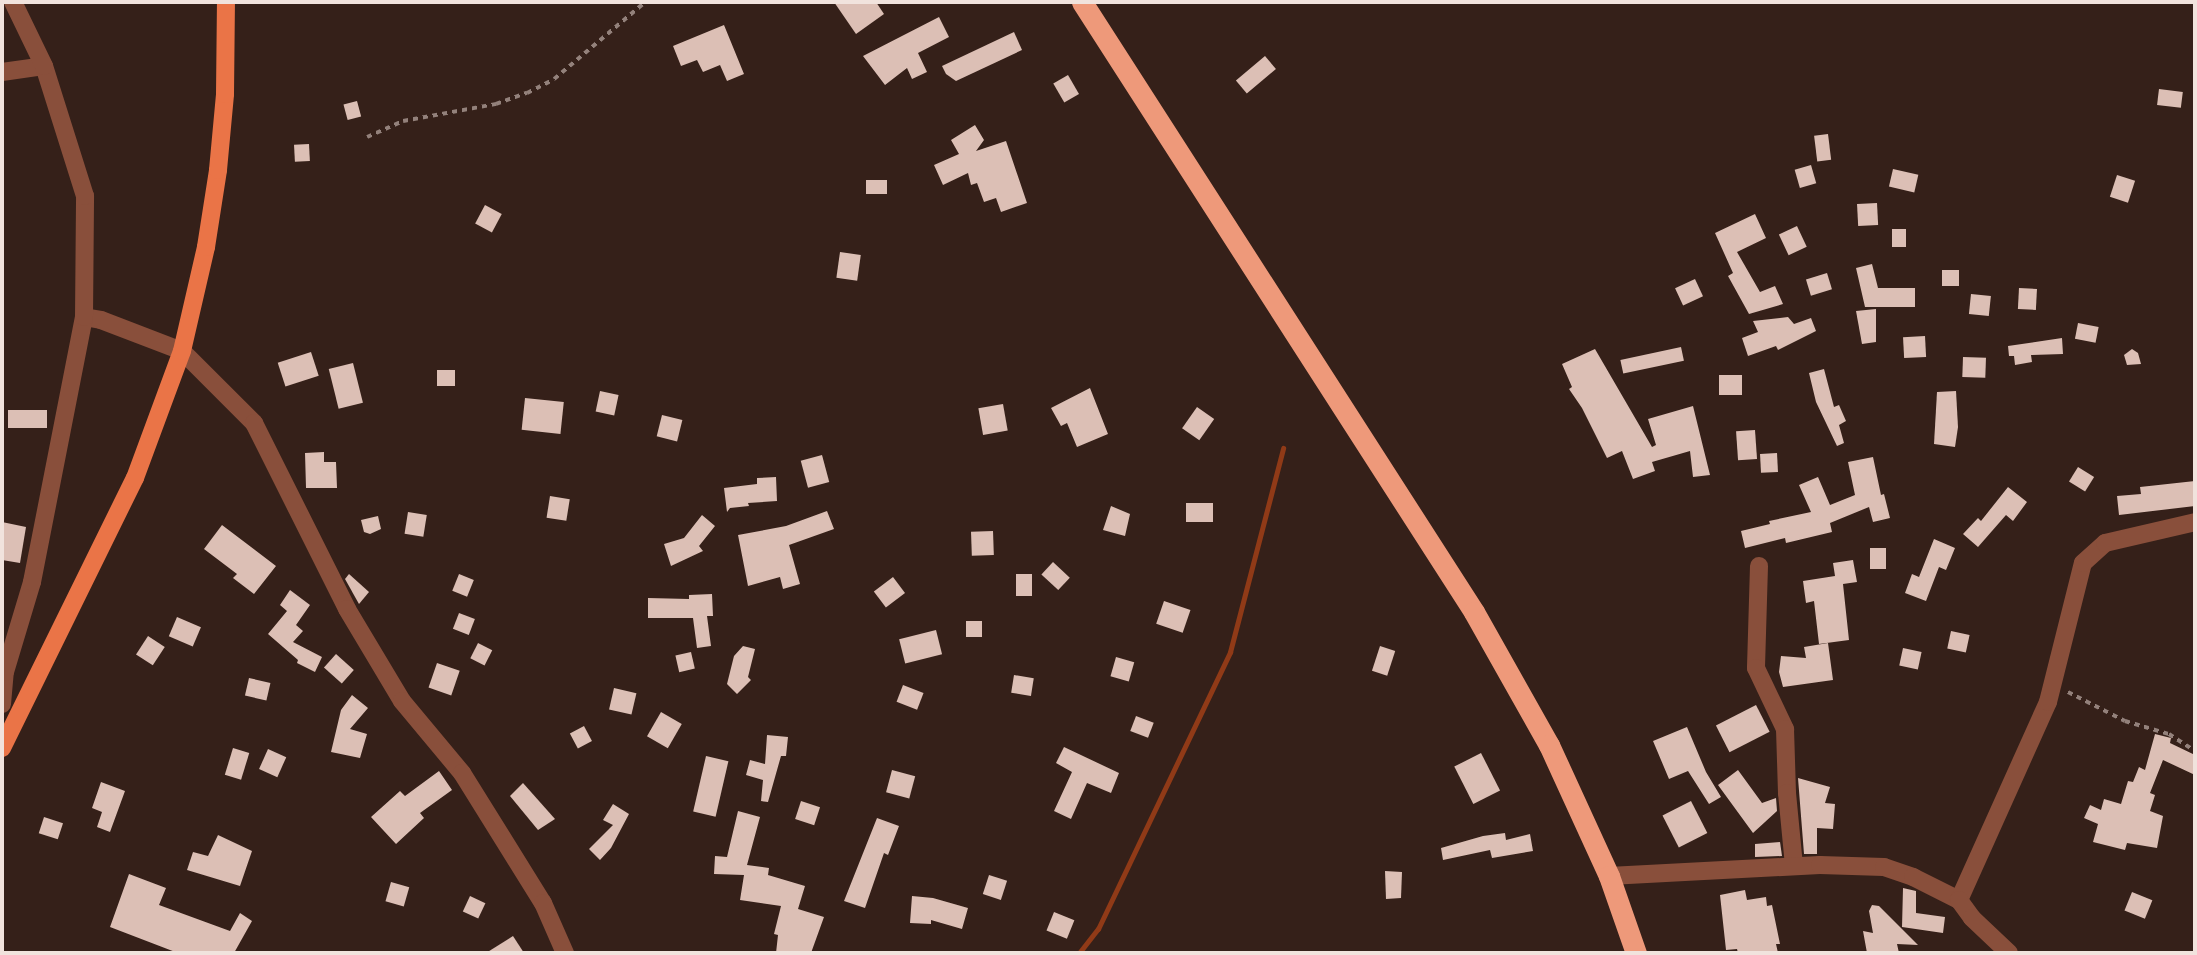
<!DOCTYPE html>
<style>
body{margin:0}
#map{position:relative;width:2197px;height:955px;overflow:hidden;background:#352019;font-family:"Work Sans",sans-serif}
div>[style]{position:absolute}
.stream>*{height:5px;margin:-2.5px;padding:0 2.5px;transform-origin:2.5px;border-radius:2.5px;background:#903a17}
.building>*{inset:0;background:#dcbfb5;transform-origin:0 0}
.path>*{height:3.5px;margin-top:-1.75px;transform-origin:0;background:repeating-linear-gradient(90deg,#93817b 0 5px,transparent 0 10px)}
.street>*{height:18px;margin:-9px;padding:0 9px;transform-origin:9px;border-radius:9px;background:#894f3b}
.primary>*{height:18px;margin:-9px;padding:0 9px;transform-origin:9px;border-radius:9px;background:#ea7447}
.highway>*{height:21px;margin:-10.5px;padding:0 10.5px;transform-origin:10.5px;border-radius:10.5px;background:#ee997a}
span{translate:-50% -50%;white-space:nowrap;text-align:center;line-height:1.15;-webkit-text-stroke:7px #160d09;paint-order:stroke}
.frame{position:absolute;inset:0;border:4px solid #f1e3dd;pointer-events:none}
</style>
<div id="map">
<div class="stream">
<i style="left:1079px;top:953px;width:31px;rotate:-52deg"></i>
<i style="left:1098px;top:929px;width:307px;rotate:-64.5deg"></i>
<i style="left:1230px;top:652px;width:211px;rotate:-75.4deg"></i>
</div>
<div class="building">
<i style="clip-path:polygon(834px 2px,876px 2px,884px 14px,856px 34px)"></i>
<i style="clip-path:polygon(939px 17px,949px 37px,918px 53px,927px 72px,912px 79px,907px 68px,885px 85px,863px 56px)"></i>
<i style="clip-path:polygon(724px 25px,744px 74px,727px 81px,720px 65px,703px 72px,697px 60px,681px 66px,673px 46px)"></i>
<i style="clip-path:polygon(1014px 32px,1022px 50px,956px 81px,946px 74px,942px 66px)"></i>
<i style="left:1265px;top:56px;width:17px;height:38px;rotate:50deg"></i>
<i style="left:1068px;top:75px;width:22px;height:17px;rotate:60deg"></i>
<i style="left:2159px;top:89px;width:24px;height:16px;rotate:7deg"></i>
<i style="left:357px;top:101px;width:16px;height:14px;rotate:75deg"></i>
<i style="clip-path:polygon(975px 125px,984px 140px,976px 151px,1006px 141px,1027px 203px,1001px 212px,996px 198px,984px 202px,977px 183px,971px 185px,968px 173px,943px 185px,934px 165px,959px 154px,951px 140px)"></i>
<i style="left:1828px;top:134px;width:26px;height:14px;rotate:83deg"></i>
<i style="left:309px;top:144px;width:17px;height:15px;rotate:87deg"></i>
<i style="left:1811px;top:165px;width:19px;height:17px;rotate:74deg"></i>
<i style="left:1893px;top:169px;width:26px;height:18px;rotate:13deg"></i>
<i style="left:2117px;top:175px;width:19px;height:23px;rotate:18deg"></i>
<i style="left:866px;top:180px;width:21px;height:14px"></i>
<i style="left:1877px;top:203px;width:22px;height:20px;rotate:87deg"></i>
<i style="left:485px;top:205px;width:19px;height:21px;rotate:28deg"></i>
<i style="clip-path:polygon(1755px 214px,1766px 238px,1737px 252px,1760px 292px,1775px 286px,1783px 304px,1749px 314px,1728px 276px,1733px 273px,1715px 233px)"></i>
<i style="left:1797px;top:226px;width:23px;height:20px;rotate:65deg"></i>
<i style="left:1892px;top:229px;width:14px;height:18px"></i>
<i style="left:840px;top:252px;width:21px;height:26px;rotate:8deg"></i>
<i style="clip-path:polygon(1872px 264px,1878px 288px,1915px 288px,1915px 307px,1865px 307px,1856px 268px)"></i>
<i style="left:1942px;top:270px;width:17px;height:16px"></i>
<i style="left:1827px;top:273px;width:17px;height:22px;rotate:73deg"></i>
<i style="left:1695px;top:279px;width:19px;height:22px;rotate:65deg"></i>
<i style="left:2019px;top:288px;width:18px;height:21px;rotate:3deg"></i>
<i style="left:1971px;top:294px;width:20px;height:20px;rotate:6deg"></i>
<i style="clip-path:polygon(1876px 309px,1876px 342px,1862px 344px,1856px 311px)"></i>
<i style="clip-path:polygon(1788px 317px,1794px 324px,1811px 318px,1816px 331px,1778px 350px,1776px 346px,1748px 356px,1742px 338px,1758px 332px,1753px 321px)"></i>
<i style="left:2078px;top:323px;width:21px;height:16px;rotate:11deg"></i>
<i style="left:1925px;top:336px;width:21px;height:22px;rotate:87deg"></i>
<i style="clip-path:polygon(2062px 338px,2063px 354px,2031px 355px,2032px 362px,2015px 365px,2014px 356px,2009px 356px,2008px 346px)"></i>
<i style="left:1681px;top:347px;width:14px;height:62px;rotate:78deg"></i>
<i style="clip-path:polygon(1595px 349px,1652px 447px,1656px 445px,1648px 419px,1693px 406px,1710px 475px,1693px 477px,1690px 451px,1652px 462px,1655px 471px,1633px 479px,1622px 451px,1607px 458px,1582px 408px,1569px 389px,1572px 387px,1562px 364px)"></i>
<i style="clip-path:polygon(2132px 349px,2138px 353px,2141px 364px,2127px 365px,2124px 355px)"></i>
<i style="left:311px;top:352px;width:25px;height:35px;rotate:72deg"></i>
<i style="left:1963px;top:357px;width:23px;height:20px;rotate:2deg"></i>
<i style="left:353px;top:363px;width:41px;height:25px;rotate:76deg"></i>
<i style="clip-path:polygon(1824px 369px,1834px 407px,1839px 405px,1846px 421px,1839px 425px,1844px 443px,1837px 446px,1816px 402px,1809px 373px)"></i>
<i style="left:437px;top:370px;width:18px;height:16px"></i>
<i style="left:1742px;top:375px;width:20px;height:23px;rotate:90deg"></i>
<i style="clip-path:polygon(1090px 388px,1108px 434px,1077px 447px,1067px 423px,1061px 426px,1051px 408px)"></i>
<i style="left:600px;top:391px;width:19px;height:21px;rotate:12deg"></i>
<i style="clip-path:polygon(1956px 391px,1958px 427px,1955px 447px,1934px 444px,1937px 392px)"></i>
<i style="left:525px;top:398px;width:39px;height:32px;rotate:6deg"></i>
<i style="left:1003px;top:404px;width:27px;height:25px;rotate:80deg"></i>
<i style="left:1197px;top:407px;width:21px;height:26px;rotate:35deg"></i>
<i style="left:47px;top:410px;width:18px;height:39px;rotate:90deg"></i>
<i style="left:662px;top:415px;width:21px;height:22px;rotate:14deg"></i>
<i style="left:1755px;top:430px;width:29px;height:19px;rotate:86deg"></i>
<i style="clip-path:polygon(324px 452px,324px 462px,336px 462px,337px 488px,306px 488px,305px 453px)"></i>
<i style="left:1777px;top:453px;width:19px;height:17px;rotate:87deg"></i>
<i style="left:822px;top:455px;width:28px;height:22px;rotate:75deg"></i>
<i style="clip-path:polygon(1873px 457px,1881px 495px,1884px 494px,1890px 518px,1873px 522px,1869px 507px,1830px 523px,1832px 532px,1786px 543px,1785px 538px,1745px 548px,1741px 531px,1770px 524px,1769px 521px,1811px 512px,1799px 485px,1818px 477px,1830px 505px,1855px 495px,1848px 462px)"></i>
<i style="left:2078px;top:467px;width:19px;height:17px;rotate:32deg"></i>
<i style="clip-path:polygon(776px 477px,777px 501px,748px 503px,749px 506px,730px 508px,727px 512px,724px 488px,757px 484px,757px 478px)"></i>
<i style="clip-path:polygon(2195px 481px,2195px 506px,2119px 515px,2117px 496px,2141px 494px,2140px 487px)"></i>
<i style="clip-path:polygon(2008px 487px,2027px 502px,2013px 521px,2006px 515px,1978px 547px,1963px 534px,1978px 518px,1981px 521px)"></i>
<i style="left:550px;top:496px;width:20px;height:22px;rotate:9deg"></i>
<i style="left:1213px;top:503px;width:19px;height:27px;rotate:90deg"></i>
<i style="clip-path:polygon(1111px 506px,1130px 514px,1125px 536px,1103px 530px)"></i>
<i style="clip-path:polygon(827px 511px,834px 529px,789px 545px,800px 584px,783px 589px,780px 577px,748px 586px,738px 535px,786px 526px)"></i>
<i style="left:408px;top:512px;width:19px;height:22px;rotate:9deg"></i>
<i style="clip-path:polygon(702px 515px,715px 526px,699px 546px,703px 551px,671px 566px,664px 544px,684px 538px)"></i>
<i style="clip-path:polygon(378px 516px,381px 529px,370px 534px,364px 532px,361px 520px)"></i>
<i style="clip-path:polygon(2px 522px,26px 527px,20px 563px,2px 560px)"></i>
<i style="clip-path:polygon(222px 525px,276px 566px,254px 594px,233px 578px,237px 574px,204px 549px)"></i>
<i style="left:993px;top:531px;width:24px;height:22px;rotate:88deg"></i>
<i style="clip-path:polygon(1934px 539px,1955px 548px,1946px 570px,1939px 567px,1926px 601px,1905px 593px,1912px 574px,1919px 577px)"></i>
<i style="left:1870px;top:548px;width:16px;height:21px"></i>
<i style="clip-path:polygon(1853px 560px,1857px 582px,1843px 584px,1849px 640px,1819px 644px,1814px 601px,1806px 603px,1803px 581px,1835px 576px,1833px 563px)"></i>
<i style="left:1053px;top:562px;width:23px;height:17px;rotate:43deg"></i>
<i style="clip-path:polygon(349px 574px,369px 592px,359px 604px,345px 579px)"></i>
<i style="left:459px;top:574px;width:16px;height:18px;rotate:22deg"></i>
<i style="left:1016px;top:574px;width:16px;height:22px"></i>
<i style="left:893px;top:577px;width:20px;height:24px;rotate:53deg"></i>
<i style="clip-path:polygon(290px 590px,310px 605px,296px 625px,303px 631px,293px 642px,322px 657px,315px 672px,297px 663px,298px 660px,268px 634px,287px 611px,280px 605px)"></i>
<i style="clip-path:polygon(712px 594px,713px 616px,707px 616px,711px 646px,697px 648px,693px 618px,648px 618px,648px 598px,689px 599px,689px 595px)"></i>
<i style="left:1164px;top:601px;width:28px;height:24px;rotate:19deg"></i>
<i style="left:459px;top:613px;width:17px;height:17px;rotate:21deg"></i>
<i style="left:177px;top:617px;width:26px;height:21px;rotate:23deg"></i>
<i style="left:982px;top:621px;width:16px;height:16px;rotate:90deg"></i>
<i style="left:936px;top:630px;width:25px;height:38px;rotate:76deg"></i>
<i style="left:1951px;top:631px;width:19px;height:18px;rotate:12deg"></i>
<i style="left:148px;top:636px;width:20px;height:22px;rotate:33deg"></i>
<i style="left:478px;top:643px;width:16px;height:17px;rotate:27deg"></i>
<i style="clip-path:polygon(1828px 643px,1833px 680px,1783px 687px,1779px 672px,1781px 656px,1806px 658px,1804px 647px)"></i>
<i style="clip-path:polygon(743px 646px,755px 649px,748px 677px,751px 680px,737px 694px,727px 684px,734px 656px)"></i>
<i style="left:1380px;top:646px;width:16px;height:26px;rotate:18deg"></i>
<i style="left:1903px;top:648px;width:19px;height:18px;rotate:12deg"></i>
<i style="left:691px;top:652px;width:17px;height:16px;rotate:77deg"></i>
<i style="left:336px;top:654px;width:24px;height:18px;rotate:42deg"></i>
<i style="left:1116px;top:657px;width:19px;height:20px;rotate:16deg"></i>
<i style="left:437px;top:663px;width:24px;height:26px;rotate:19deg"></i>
<i style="left:1014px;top:675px;width:20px;height:18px;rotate:9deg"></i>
<i style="left:249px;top:678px;width:22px;height:18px;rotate:13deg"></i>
<i style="left:903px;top:685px;width:22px;height:18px;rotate:21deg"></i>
<i style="left:614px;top:688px;width:23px;height:22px;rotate:13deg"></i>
<i style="clip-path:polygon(352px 695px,368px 708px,350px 729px,367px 734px,360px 758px,331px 752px,341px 710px)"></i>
<i style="left:1756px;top:705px;width:30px;height:45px;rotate:63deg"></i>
<i style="left:661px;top:712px;width:24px;height:28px;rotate:30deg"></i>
<i style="left:1136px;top:716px;width:19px;height:16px;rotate:21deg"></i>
<i style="left:584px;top:726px;width:17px;height:16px;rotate:62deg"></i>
<i style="clip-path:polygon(1687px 727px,1706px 772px,1721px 797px,1709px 804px,1688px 771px,1669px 779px,1653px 741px)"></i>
<i style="clip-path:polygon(2155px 734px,2171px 738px,2170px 743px,2195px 755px,2195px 775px,2163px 760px,2150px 793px,2155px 795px,2150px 811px,2163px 816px,2157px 848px,2127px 843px,2125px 850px,2093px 842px,2098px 824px,2084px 818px,2090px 805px,2101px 810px,2104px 799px,2121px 804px,2128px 781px,2133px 782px,2139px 767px,2145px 770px)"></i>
<i style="clip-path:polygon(767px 735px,788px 737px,786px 756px,781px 756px,768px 802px,761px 801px,763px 780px,746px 775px,750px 760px,765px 764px)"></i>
<i style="clip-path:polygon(1064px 747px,1119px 773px,1111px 793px,1087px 783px,1071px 819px,1054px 811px,1072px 772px,1056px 763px)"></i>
<i style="left:233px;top:748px;width:17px;height:28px;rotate:17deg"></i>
<i style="left:268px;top:749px;width:20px;height:22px;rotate:24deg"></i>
<i style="left:1481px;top:753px;width:42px;height:30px;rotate:63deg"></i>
<i style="left:706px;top:756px;width:23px;height:57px;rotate:13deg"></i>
<i style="left:892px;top:770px;width:24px;height:23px;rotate:15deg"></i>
<i style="clip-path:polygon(1738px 770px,1762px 803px,1776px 798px,1777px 811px,1753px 833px,1718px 785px)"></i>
<i style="clip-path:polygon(439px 771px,452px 790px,420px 813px,424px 818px,396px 844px,371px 817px,400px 791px,405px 796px)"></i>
<i style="clip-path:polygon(1798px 778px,1830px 787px,1825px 803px,1835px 804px,1833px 829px,1817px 828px,1817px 854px,1804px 854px)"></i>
<i style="clip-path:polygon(101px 782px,125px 791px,110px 832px,97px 827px,102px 812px,92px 808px)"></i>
<i style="clip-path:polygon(523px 783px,555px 819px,538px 830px,510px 796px)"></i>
<i style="left:801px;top:801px;width:20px;height:19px;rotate:18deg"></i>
<i style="left:1691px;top:801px;width:36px;height:32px;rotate:63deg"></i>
<i style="clip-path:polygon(613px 804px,629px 814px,611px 848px,600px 860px,589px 849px,613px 825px,603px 820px)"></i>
<i style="clip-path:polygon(738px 811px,760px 817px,747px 865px,769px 868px,768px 875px,805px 886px,798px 909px,824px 917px,811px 953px,776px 953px,778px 935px,774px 934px,781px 906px,740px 900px,744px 875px,714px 874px,715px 856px,727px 857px)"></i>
<i style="left:44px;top:817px;width:20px;height:17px;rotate:18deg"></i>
<i style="clip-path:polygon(877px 818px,899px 826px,888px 855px,884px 853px,865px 908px,844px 901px)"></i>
<i style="clip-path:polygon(1505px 833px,1506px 840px,1530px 834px,1533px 851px,1492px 858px,1490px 850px,1443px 860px,1441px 848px,1483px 836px)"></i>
<i style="clip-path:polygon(218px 835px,252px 851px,240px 886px,187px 870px,193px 852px,208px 856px)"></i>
<i style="clip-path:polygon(1780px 842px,1782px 856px,1755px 857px,1755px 844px)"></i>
<i style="clip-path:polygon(1385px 871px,1402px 872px,1401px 898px,1386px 899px)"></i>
<i style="clip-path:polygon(129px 874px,166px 888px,159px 905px,230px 931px,240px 913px,252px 921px,234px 953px,178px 953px,170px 950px,110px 927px)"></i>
<i style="left:989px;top:875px;width:19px;height:20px;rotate:18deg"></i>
<i style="left:391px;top:882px;width:19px;height:20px;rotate:16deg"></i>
<i style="clip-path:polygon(1903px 888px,1916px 891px,1916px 913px,1945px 917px,1943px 933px,1902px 927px)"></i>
<i style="clip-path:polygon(1745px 890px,1747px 900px,1766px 897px,1767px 906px,1772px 905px,1780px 944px,1776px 944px,1778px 953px,1738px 953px,1737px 949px,1726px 950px,1720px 895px)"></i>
<i style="left:2132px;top:892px;width:22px;height:20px;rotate:22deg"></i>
<i style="left:470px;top:896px;width:17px;height:17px;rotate:25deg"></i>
<i style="clip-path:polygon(912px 896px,933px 898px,968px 908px,962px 929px,931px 920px,931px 924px,910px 923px)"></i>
<i style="clip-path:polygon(1872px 905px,1879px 906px,1918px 945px,1897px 944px,1899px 953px,1867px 953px,1863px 931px,1873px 933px,1869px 911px)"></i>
<i style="left:1054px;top:912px;width:22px;height:20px;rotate:22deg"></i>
<i style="clip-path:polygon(513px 936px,524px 953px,486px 953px)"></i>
</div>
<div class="path">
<i style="left:367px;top:137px;width:39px;rotate:-24deg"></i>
<i style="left:403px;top:121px;width:95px;rotate:-10.4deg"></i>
<i style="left:496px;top:104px;width:33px;rotate:-20deg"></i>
<i style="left:527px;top:93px;width:30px;rotate:-27deg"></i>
<i style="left:554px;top:79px;width:119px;rotate:-40.2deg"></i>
<i style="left:2068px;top:692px;width:64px;rotate:27deg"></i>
<i style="left:2125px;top:721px;width:46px;rotate:16.5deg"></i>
<i style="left:2169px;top:734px;width:31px;rotate:33deg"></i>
</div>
<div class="street">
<i style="left:2px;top:72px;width:42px;rotate:-8.1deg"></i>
<i style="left:84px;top:317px;width:17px;rotate:10deg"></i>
<i style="left:101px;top:320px;width:87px;rotate:20.9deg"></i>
<i style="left:182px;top:351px;width:102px;rotate:45deg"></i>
<i style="left:254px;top:423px;width:208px;rotate:63.4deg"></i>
<i style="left:347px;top:609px;width:107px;rotate:59.1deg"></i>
<i style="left:402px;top:701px;width:94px;rotate:50.2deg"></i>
<i style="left:462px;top:773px;width:153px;rotate:58.1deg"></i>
<i style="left:543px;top:903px;width:55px;rotate:66.3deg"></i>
<i style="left:1759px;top:566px;width:102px;rotate:91.7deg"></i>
<i style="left:1756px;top:668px;width:68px;rotate:64.6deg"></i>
<i style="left:1785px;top:729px;width:64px;rotate:88.2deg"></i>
<i style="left:1787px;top:793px;width:73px;rotate:84.5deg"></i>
<i style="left:2px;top:704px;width:32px;rotate:-85deg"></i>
<i style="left:5px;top:672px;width:94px;rotate:-73.3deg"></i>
<i style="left:32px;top:582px;width:270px;rotate:-78.9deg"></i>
<i style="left:84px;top:317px;width:121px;rotate:-89.5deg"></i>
<i style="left:85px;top:196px;width:136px;rotate:-107.5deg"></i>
<i style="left:44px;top:66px;width:71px;rotate:-115.8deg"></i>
<i style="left:1609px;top:876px;width:211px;rotate:-3deg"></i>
<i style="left:1820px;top:865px;width:64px;rotate:1.8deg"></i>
<i style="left:1884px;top:867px;width:31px;rotate:19deg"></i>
<i style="left:1913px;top:877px;width:51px;rotate:26.6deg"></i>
<i style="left:1959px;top:900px;width:217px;rotate:-65.8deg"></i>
<i style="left:2048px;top:702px;width:143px;rotate:-75.9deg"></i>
<i style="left:2083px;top:563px;width:30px;rotate:-42deg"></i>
<i style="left:2105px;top:543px;width:92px;rotate:-13.1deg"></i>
<i style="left:1959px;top:900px;width:22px;rotate:54deg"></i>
<i style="left:1972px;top:918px;width:51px;rotate:43.4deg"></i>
</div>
<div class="primary">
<i style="left:2px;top:748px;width:301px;rotate:-63.8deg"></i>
<i style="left:135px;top:478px;width:135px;rotate:-69.7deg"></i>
<i style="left:182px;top:351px;width:107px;rotate:-77deg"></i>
<i style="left:206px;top:247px;width:78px;rotate:-81.1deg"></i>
<i style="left:218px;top:170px;width:76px;rotate:-84.7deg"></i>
<i style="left:225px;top:94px;width:92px;rotate:-89.4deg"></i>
</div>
<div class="highway">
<i style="left:1082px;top:2px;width:725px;rotate:57.27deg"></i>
<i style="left:1474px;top:612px;width:153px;rotate:60.6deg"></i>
<i style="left:1549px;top:745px;width:144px;rotate:65.4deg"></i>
<i style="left:1609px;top:876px;width:82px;rotate:70.7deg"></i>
</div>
<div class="frame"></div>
</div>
